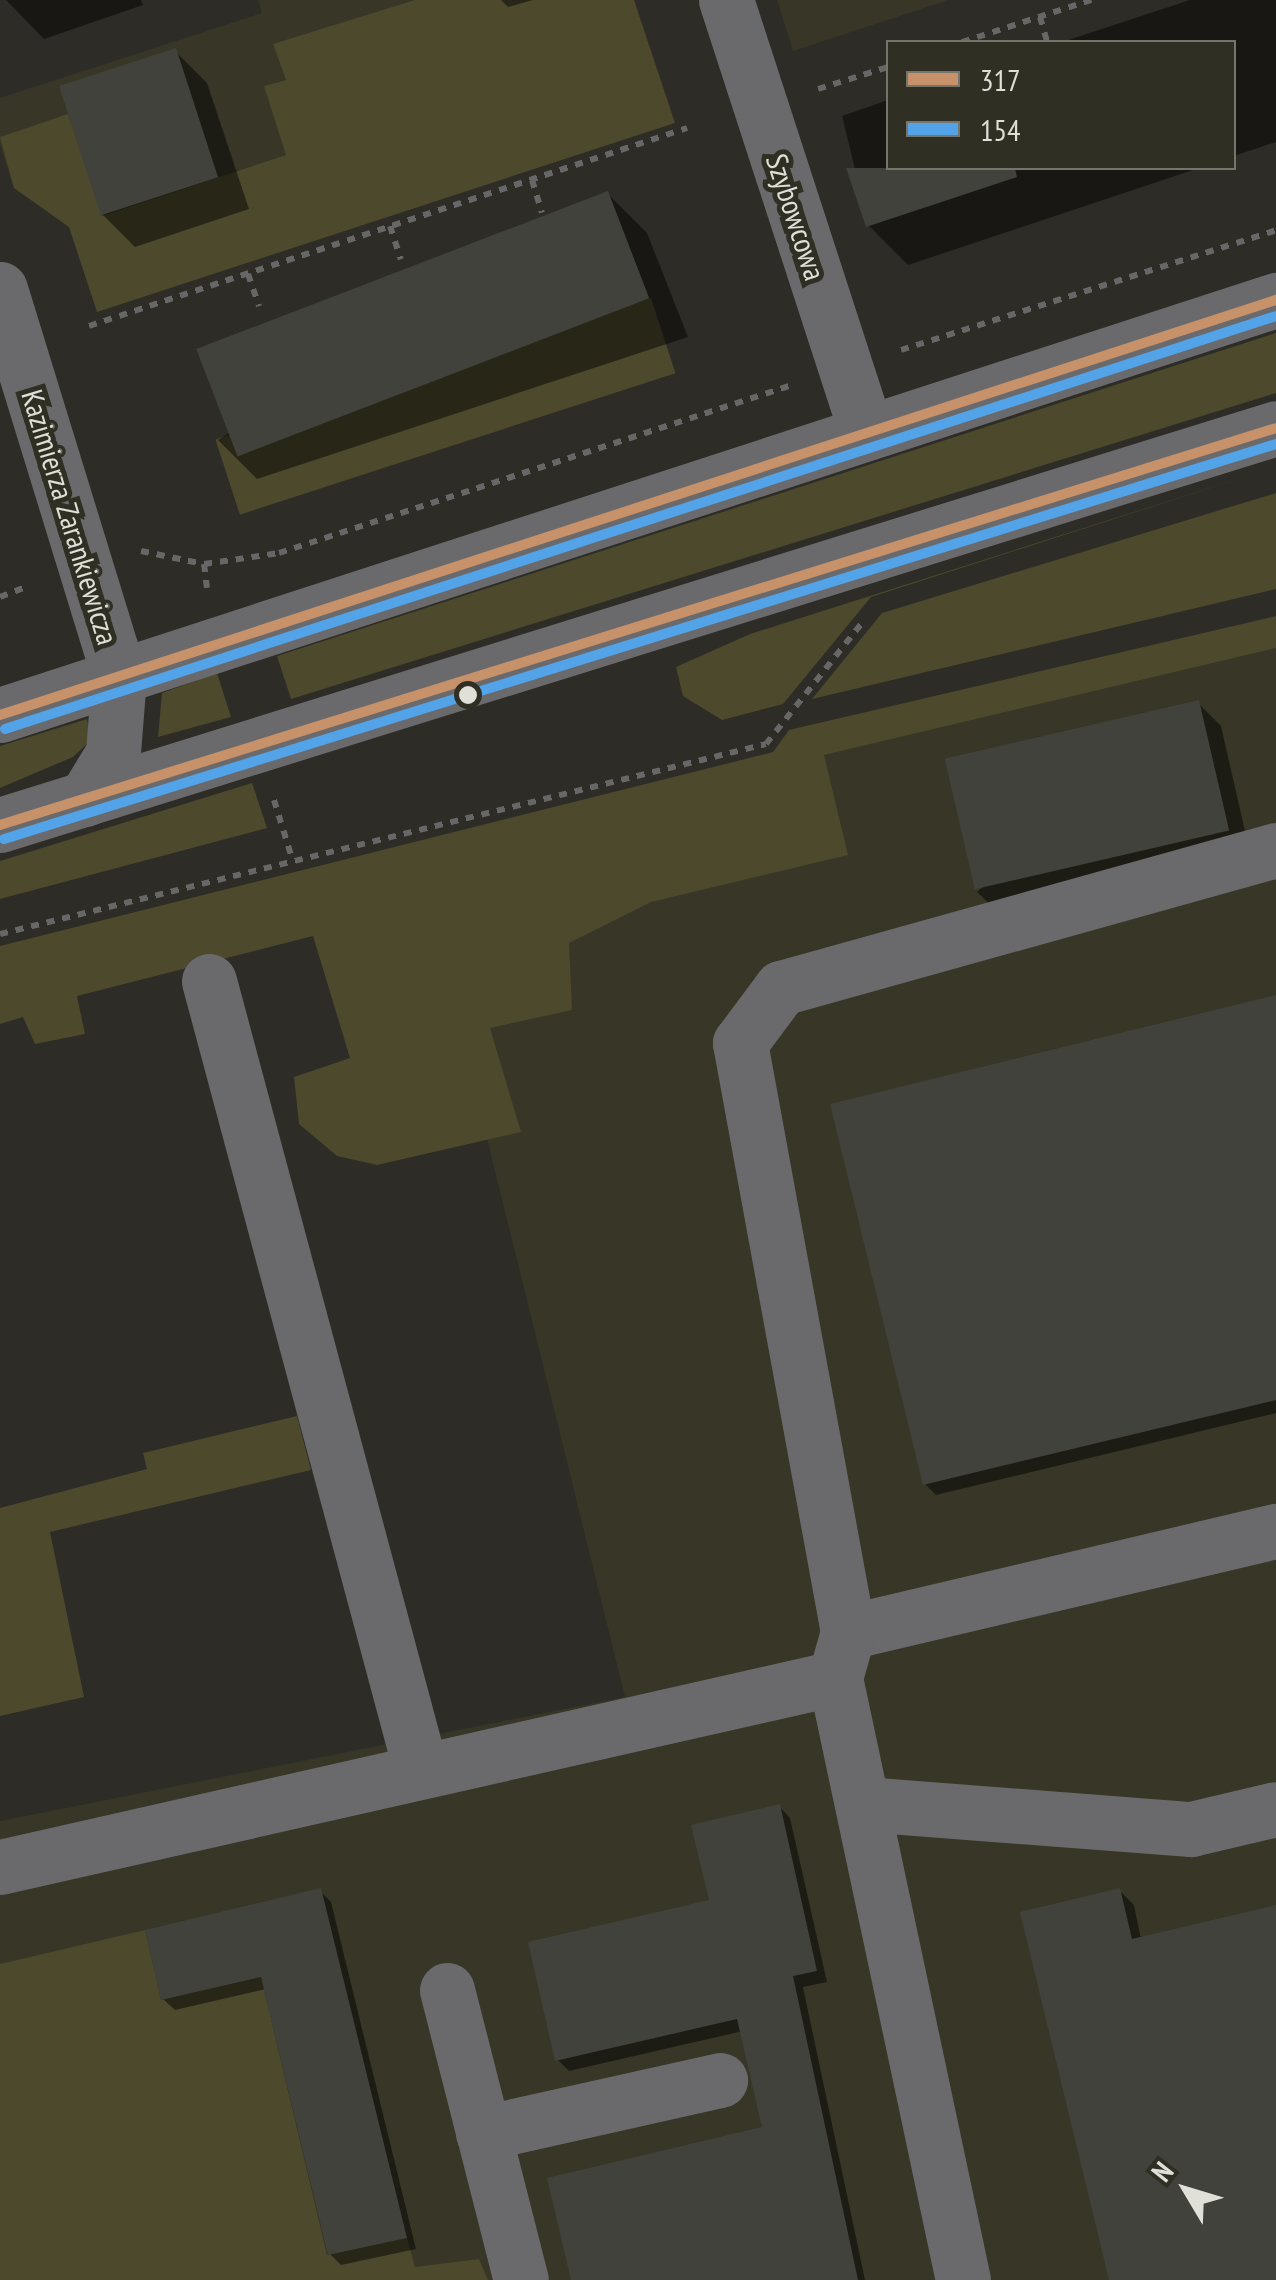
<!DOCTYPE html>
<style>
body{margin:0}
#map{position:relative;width:1276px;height:2280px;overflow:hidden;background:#2d2c26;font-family:"PT Sans Narrow",sans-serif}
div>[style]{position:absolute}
.built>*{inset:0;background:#383626}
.green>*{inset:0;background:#4c492c;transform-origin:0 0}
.shadow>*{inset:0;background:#0007}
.building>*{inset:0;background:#42423d;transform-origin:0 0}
.path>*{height:6px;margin-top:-3px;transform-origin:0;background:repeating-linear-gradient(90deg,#676767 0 8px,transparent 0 16px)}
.minor>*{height:55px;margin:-27.5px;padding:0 27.5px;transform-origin:27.5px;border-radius:27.5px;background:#6a6a6d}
.bus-1>*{height:10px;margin:-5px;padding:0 5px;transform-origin:5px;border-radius:5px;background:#c7916a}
.bus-2>*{height:10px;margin:-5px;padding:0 5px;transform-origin:5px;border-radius:5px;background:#53a3e8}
.dots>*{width:28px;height:28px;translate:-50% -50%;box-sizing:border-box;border:5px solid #302f23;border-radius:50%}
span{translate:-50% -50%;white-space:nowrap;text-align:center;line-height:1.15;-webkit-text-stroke:10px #302f23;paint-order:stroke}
.street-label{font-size:30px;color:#e0dfd8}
.legend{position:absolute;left:886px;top:40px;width:350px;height:130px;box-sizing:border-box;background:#302f23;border:2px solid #76756b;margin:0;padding:12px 18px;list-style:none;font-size:30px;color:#e0dfd8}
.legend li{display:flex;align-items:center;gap:20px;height:50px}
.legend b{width:50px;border:2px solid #76756b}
.north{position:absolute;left:1136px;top:2140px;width:100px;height:100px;-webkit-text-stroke:8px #302f23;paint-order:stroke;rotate:308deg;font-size:28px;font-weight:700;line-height:40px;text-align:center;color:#e0dfd8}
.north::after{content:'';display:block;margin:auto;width:35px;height:45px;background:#e0dfd8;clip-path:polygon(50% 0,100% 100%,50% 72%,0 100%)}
</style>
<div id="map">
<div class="built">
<i style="clip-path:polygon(258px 0,553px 0,265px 86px,287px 155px,69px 227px,14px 188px,0 145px,0 98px,262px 13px)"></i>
<i style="clip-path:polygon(777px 0,949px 0,793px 51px)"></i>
<i style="clip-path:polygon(1276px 648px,1276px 2280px,0 2280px,0 1821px,625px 1697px,419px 863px,553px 818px)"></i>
</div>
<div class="green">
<i style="clip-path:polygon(415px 0,634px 0,675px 123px,97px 312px,69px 227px,14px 188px,0 137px,68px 114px,102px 216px,286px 155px,264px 86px,286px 80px,273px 44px)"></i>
<i style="left:651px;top:298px;width:79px;height:458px;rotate:72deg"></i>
<i style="clip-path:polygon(1276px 333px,1276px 393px,291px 699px,277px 656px)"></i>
<i style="clip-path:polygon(1276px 467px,871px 597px,783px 704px,722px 720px,683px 696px,676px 667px,750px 634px)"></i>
<i style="clip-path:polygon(1276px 493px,1276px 589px,812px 699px,882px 613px)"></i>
<i style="clip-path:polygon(1276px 616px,1276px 648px,824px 755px,848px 855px,651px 902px,569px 943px,572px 1010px,490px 1028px,521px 1132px,377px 1165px,337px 1156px,299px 1124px,294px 1077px,350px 1058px,313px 936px,77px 996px,85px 1034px,35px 1044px,23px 1017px,0 1024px,0 946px,773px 752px,789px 730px)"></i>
<i style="clip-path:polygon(217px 673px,231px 717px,158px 737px,162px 693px)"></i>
<i style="clip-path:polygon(87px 719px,91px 740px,73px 757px,0 788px,0 746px)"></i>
<i style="clip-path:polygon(252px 783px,267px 828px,0 899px,0 861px)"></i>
<i style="clip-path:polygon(297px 1416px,311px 1470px,50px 1532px,84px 1697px,0 1716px,0 1508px,147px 1469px,143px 1453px)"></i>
<i style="clip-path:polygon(145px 1930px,161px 2000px,261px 1977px,327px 2255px,407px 2238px,415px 2267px,479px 2259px,488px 2280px,0 2280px,0 1964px)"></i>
</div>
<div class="shadow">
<i style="clip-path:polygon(6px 0,141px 0,143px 5px,44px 39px)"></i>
<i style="clip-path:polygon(501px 0,533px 0,508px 7px)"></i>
<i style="clip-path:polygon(1190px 0,1276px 0,1276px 142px,1234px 156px,1234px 42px,1062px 42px)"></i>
<i style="clip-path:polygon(175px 51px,207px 83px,249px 209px,135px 247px,103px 215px)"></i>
<i style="clip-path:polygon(888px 100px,888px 168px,1199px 168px,908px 265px,869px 226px,842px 116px)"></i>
<i style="clip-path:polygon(608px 194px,647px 233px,688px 337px,257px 479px,218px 440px)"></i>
<i style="clip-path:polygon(1198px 703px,1221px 726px,1250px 853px,1000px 914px,977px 892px)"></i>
<i style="clip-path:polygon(1276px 998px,1276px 1413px,936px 1495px,925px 1484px)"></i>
<i style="clip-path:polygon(779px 1806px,790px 1818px,827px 1982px,803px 1987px,865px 2280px,574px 2280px,765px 2129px,743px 2031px,569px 2071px,558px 2060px,712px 1902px)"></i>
<i style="clip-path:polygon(320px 1891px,331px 1902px,416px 2249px,341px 2265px,330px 2254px,266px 1989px,175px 2010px,163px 1999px)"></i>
<i style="clip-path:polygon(1120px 1891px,1134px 1905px,1141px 1939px,1276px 1908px,1276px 2280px,1111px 2280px)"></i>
</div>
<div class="building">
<i style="left:176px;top:48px;width:136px;height:123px;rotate:72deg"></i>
<i style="clip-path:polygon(846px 168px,1015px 168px,1017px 177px,866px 227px)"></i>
<i style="left:608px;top:191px;width:115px;height:441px;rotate:69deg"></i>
<i style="left:1199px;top:700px;width:134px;height:261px;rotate:77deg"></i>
<i style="clip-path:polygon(1276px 995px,1276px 1400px,923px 1485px,830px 1104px)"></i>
<i style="clip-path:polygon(780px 1804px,817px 1971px,793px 1976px,858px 2280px,571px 2280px,547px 2178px,762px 2127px,737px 2019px,555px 2061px,528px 1942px,709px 1900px,691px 1825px)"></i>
<i style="clip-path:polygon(321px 1888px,407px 2238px,328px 2255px,261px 1977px,161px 2000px,145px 1930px)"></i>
<i style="clip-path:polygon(1120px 1888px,1132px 1939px,1276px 1905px,1276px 2280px,1109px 2280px,1020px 1912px)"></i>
</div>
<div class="path">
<i style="left:1040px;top:17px;width:26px;rotate:74deg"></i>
<i style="left:962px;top:42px;width:136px;rotate:-18deg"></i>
<i style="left:818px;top:89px;width:73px;rotate:-17.4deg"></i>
<i style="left:532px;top:180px;width:34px;rotate:73deg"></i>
<i style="left:390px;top:226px;width:35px;rotate:72deg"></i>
<i style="left:248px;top:274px;width:34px;rotate:71deg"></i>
<i style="left:89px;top:326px;width:630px;rotate:-18.32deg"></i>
<i style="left:901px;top:350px;width:394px;rotate:-17.7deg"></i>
<i style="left:141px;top:551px;width:64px;rotate:11.7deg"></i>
<i style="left:204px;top:564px;width:76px;rotate:-8.3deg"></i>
<i style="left:279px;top:553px;width:537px;rotate:-18.13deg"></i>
<i style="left:204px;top:564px;width:24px;rotate:83deg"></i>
<i style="left:0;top:597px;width:31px;rotate:-21deg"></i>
<i style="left:274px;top:800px;width:61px;rotate:72.8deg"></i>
<i style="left:0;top:934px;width:789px;rotate:-13.93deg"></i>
<i style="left:766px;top:744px;width:159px;rotate:-51.6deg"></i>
</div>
<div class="minor">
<i style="left:726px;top:0;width:455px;rotate:72deg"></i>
<i style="left:0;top:289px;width:405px;rotate:72.9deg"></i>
<i style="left:119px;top:676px;width:77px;rotate:94.5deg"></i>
<i style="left:113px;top:753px;width:54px;rotate:121.3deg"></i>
<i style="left:0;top:715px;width:1342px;rotate:-18.02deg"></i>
<i style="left:0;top:825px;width:1336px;rotate:-17.28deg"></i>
<i style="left:209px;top:981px;width:818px;rotate:74.98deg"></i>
<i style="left:848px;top:1632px;width:440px;rotate:-13.3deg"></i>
<i style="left:864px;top:1804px;width:328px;rotate:4.4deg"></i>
<i style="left:1191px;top:1829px;width:87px;rotate:-13.2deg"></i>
<i style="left:0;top:1867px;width:856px;rotate:-12.75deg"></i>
<i style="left:447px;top:1990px;width:299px;rotate:75.7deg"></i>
<i style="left:483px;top:2133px;width:243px;rotate:-12.6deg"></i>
<i style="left:963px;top:2280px;width:615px;rotate:-102deg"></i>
<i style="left:835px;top:1678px;width:48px;rotate:-74.2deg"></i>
<i style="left:848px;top:1632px;width:599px;rotate:-100.39deg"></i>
<i style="left:740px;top:1043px;width:69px;rotate:-53.3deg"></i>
<i style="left:781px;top:988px;width:514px;rotate:-15.58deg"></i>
</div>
<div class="bus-1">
<i style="left:0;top:715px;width:1342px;rotate:-18.02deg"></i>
<i style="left:0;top:825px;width:1336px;rotate:-17.28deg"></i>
</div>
<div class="bus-2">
<i style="left:5px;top:729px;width:1336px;rotate:-18deg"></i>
<i style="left:4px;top:839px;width:1332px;rotate:-17.25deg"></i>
</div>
<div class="dots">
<i style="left:468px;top:695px;background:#e0dfd8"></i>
</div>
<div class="street-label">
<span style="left:796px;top:217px;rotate:72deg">Szybowcowa</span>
<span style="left:70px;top:517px;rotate:73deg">Kazimierza Zarankiewicza</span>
</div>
<ul class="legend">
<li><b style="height:12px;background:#c7916a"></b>317</li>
<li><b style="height:12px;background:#53a3e8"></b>154</li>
</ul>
<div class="north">N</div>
</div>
